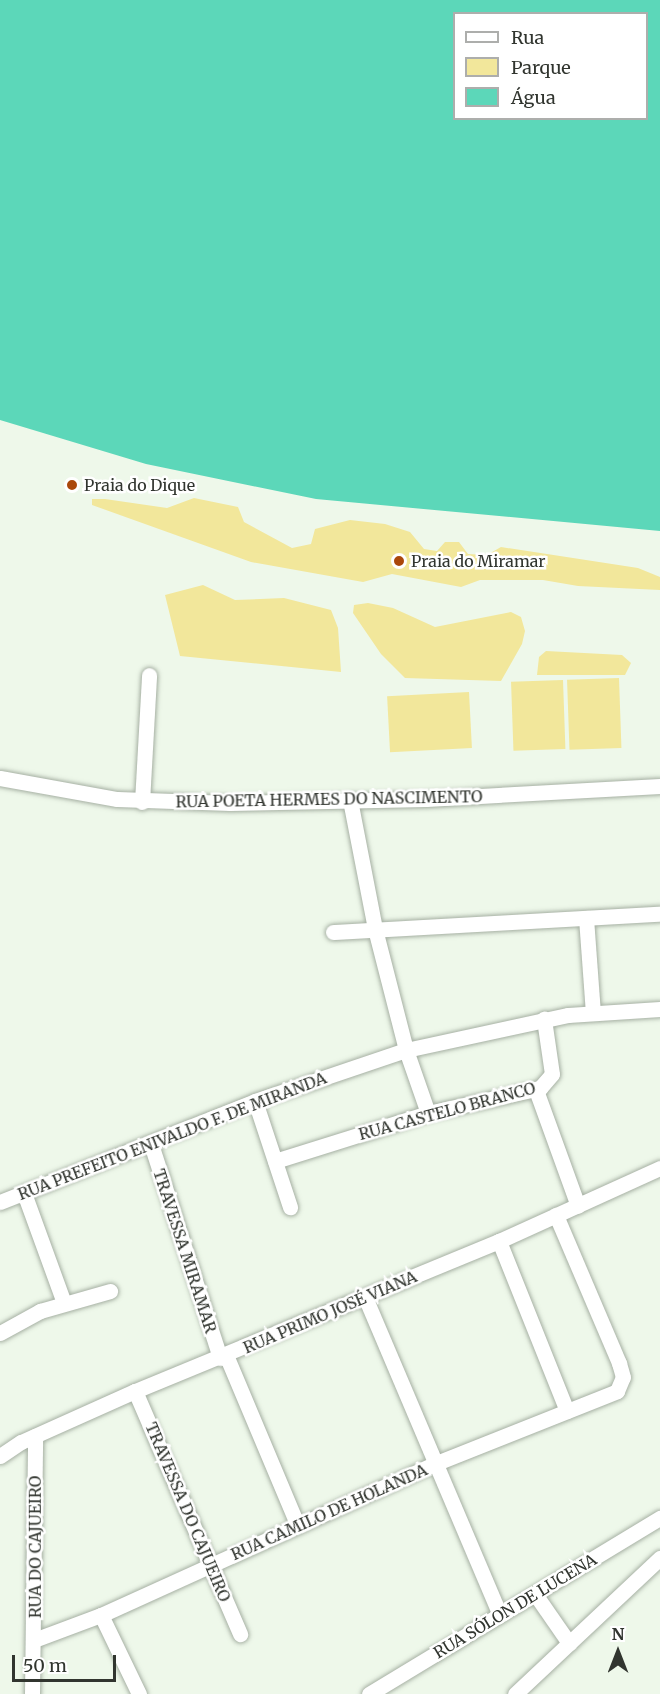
<!DOCTYPE html>
<meta charset="utf-8">
<style>
body{margin:0}
#map{position:relative;width:660px;height:1694px;overflow:hidden;background:#eef8ea;font-family:Merriweather,serif}
div>[style]{position:absolute}
.green>*{inset:0;background:#f2e79b;transform-origin:0 0}
.water>*{inset:0;background:#5cd7b9}
.roads{filter:drop-shadow(0 0 2px #a6b0a3) drop-shadow(0 0 2px #a6b0a3)}
.minor>*{height:15px;margin:-7.5px;padding:0 7.5px;transform-origin:7.5px;border-radius:7.5px;background:#fff}
.dots>*{width:16px;height:16px;translate:-50% -50%;box-sizing:border-box;border:3px solid #fff;border-radius:50%}
span{translate:-50% -50%;white-space:nowrap;text-align:center;line-height:1.15;-webkit-text-stroke:5px #fff;paint-order:stroke}
.poi-label{font-size:16px;color:#31352f}
.left{translate:0 -50%;text-align:left}
.street-label{font-size:16px;color:#31352f}
.legend{position:absolute;left:453px;top:12px;width:195px;height:108px;box-sizing:border-box;background:#fff;border:2px solid #adaeac;margin:0;padding:8px 10px;list-style:none;font-size:18px;color:#31352f}
.legend li{display:flex;align-items:center;gap:12px;height:30px}
.legend b{width:30px;border:2px solid #adaeac}
.north{position:absolute;left:588px;top:1622px;width:60px;height:60px;-webkit-text-stroke:4px #fff;paint-order:stroke;rotate:0deg;font-size:16px;font-weight:700;line-height:24px;text-align:center;color:#31352f}
.north::after{content:'';display:block;margin:auto;width:21px;height:27px;background:#31352f;clip-path:polygon(50% 0,100% 100%,50% 72%,0 100%)}
.scale{position:absolute;left:12px;top:1655px;width:104px;height:27px;box-sizing:border-box;border:3px solid #31352f;border-top:0;padding-left:8px;font-size:18px;line-height:21px;white-space:nowrap;color:#31352f;-webkit-text-stroke:4px #fff;paint-order:stroke}
</style>
<div id="map">
<div class="green">
<i style="clip-path:polygon(194px 498px,238px 507px,244px 522px,292px 548px,311px 544px,315px 529px,350px 520px,385px 524px,410px 532px,424px 549px,437px 551px,445px 542px,459px 542px,468px 554px,487px 555px,501px 547px,638px 568px,660px 577px,660px 590px,578px 586px,543px 580px,480px 580px,461px 587px,392px 574px,363px 582px,251px 562px,92px 505px,92px 499px,105px 499px,167px 508px)"></i>
<i style="clip-path:polygon(203px 585px,235px 600px,284px 598px,331px 610px,338px 628px,341px 672px,180px 656px,165px 595px)"></i>
<i style="clip-path:polygon(368px 603px,393px 608px,435px 627px,511px 612px,521px 617px,525px 631px,522px 644px,501px 681px,405px 678px,381px 654px,353px 613px,354px 605px)"></i>
<i style="clip-path:polygon(546px 651px,622px 655px,631px 663px,625px 675px,537px 675px,539px 657px)"></i>
<i style="left:619px;top:678px;width:70px;height:52px;rotate:88deg"></i>
<i style="left:563px;top:680px;width:69px;height:52px;rotate:88deg"></i>
<i style="left:469px;top:692px;width:56px;height:82px;rotate:87deg"></i>
</div>
<div class="water">
<i style="clip-path:polygon(evenodd,0 0,660px 0,660px 531px,316px 499px,146px 464px,0 420px,0 0,454px 14px,646px 14px,646px 118px,454px 118px,454px 14px)"></i>
</div>
<div class="roads">
<div class="minor">
<i style="left:0;top:778px;width:119px;rotate:10.2deg"></i>
<i style="left:117px;top:799px;width:113px;rotate:2deg"></i>
<i style="left:230px;top:803px;width:196px;rotate:-1.2deg"></i>
<i style="left:426px;top:799px;width:234px;rotate:-3.2deg"></i>
<i style="left:350px;top:800px;width:131px;rotate:79deg"></i>
<i style="left:375px;top:929px;width:125px;rotate:75.6deg"></i>
<i style="left:406px;top:1050px;width:67px;rotate:70.8deg"></i>
<i style="left:142px;top:802px;width:127px;rotate:-86.8deg"></i>
<i style="left:586px;top:918px;width:95px;rotate:85.8deg"></i>
<i style="left:333px;top:932px;width:327px;rotate:-3.2deg"></i>
<i style="left:536px;top:1090px;width:123px;rotate:70.1deg"></i>
<i style="left:255px;top:1101px;width:112px;rotate:71.7deg"></i>
<i style="left:151px;top:1144px;width:225px;rotate:72.1deg"></i>
<i style="left:275px;top:1161px;width:160px;rotate:-17.4deg"></i>
<i style="left:428px;top:1113px;width:115px;rotate:-12.6deg"></i>
<i style="left:540px;top:1088px;width:18px;rotate:-49deg"></i>
<i style="left:552px;top:1074px;width:56px;rotate:-98.3deg"></i>
<i style="left:24px;top:1193px;width:117px;rotate:70deg"></i>
<i style="left:0;top:1202px;width:274px;rotate:-21.6deg"></i>
<i style="left:255px;top:1101px;width:159px;rotate:-18.7deg"></i>
<i style="left:406px;top:1050px;width:166px;rotate:-12.2deg"></i>
<i style="left:568px;top:1015px;width:92px;rotate:-3.7deg"></i>
<i style="left:499px;top:1241px;width:183px;rotate:68.2deg"></i>
<i style="left:365px;top:1297px;width:345px;rotate:67deg"></i>
<i style="left:0;top:1333px;width:46px;rotate:-28.8deg"></i>
<i style="left:40px;top:1311px;width:73px;rotate:-15.9deg"></i>
<i style="left:226px;top:1355px;width:183px;rotate:67.2deg"></i>
<i style="left:135px;top:1391px;width:265px;rotate:66.6deg"></i>
<i style="left:0;top:1456px;width:25px;rotate:-34deg"></i>
<i style="left:21px;top:1442px;width:125px;rotate:-24.1deg"></i>
<i style="left:135px;top:1391px;width:394px;rotate:-22.4deg"></i>
<i style="left:499px;top:1241px;width:177px;rotate:-24.4deg"></i>
<i style="left:535px;top:1594px;width:60px;rotate:55.2deg"></i>
<i style="left:101px;top:1615px;width:88px;rotate:64.3deg"></i>
<i style="left:34px;top:1640px;width:72px;rotate:-20.5deg"></i>
<i style="left:101px;top:1615px;width:366px;rotate:-24.4deg"></i>
<i style="left:434px;top:1464px;width:197px;rotate:-21.7deg"></i>
<i style="left:617px;top:1391px;width:15px;rotate:-67deg"></i>
<i style="left:623px;top:1377px;width:15px;rotate:-106deg"></i>
<i style="left:619px;top:1363px;width:161px;rotate:-113.1deg"></i>
<i style="left:32px;top:1694px;width:258px;rotate:-89.3deg"></i>
<i style="left:369px;top:1694px;width:340px;rotate:-31.2deg"></i>
<i style="left:515px;top:1694px;width:199px;rotate:-43.2deg"></i>
</div>
</div>
<div class="dots">
<i style="left:72px;top:485px;background:#aa480b"></i>
<i style="left:399px;top:561px;background:#aa480b"></i>
</div>
<div class="poi-label">
<span class="left" style="left:84px;top:485px">Praia do Dique</span>
<span class="left" style="left:411px;top:561px">Praia do Miramar</span>
</div>
<div class="street-label">
<span style="left:329px;top:799px;rotate:-1deg">RUA POETA HERMES DO NASCIMENTO</span>
<span style="left:447px;top:1111px;rotate:-15deg">RUA CASTELO BRANCO</span>
<span style="left:172px;top:1136px;rotate:-21deg">RUA PREFEITO ENIVALDO F. DE MIRANDA</span>
<span style="left:185px;top:1251px;rotate:72deg">TRAVESSA MIRAMAR</span>
<span style="left:330px;top:1312px;rotate:-23deg">RUA PRIMO JOSÉ VIANA</span>
<span style="left:188px;top:1512px;rotate:67deg">TRAVESSA DO CAJUEIRO</span>
<span style="left:329px;top:1512px;rotate:-24deg">RUA CAMILO DE HOLANDA</span>
<span style="left:35px;top:1547px;rotate:-90deg">RUA DO CAJUEIRO</span>
<span style="left:515px;top:1606px;rotate:-31deg">RUA SÓLON DE LUCENA</span>
</div>
<ul class="legend">
<li><b style="height:8px;background:#fff"></b>Rua</li>
<li><b style="height:16px;background:#f2e79b"></b>Parque</li>
<li><b style="height:16px;background:#5cd7b9"></b>Água</li>
</ul>
<div class="north">N</div>
<div class="scale">50 m</div>
</div>
